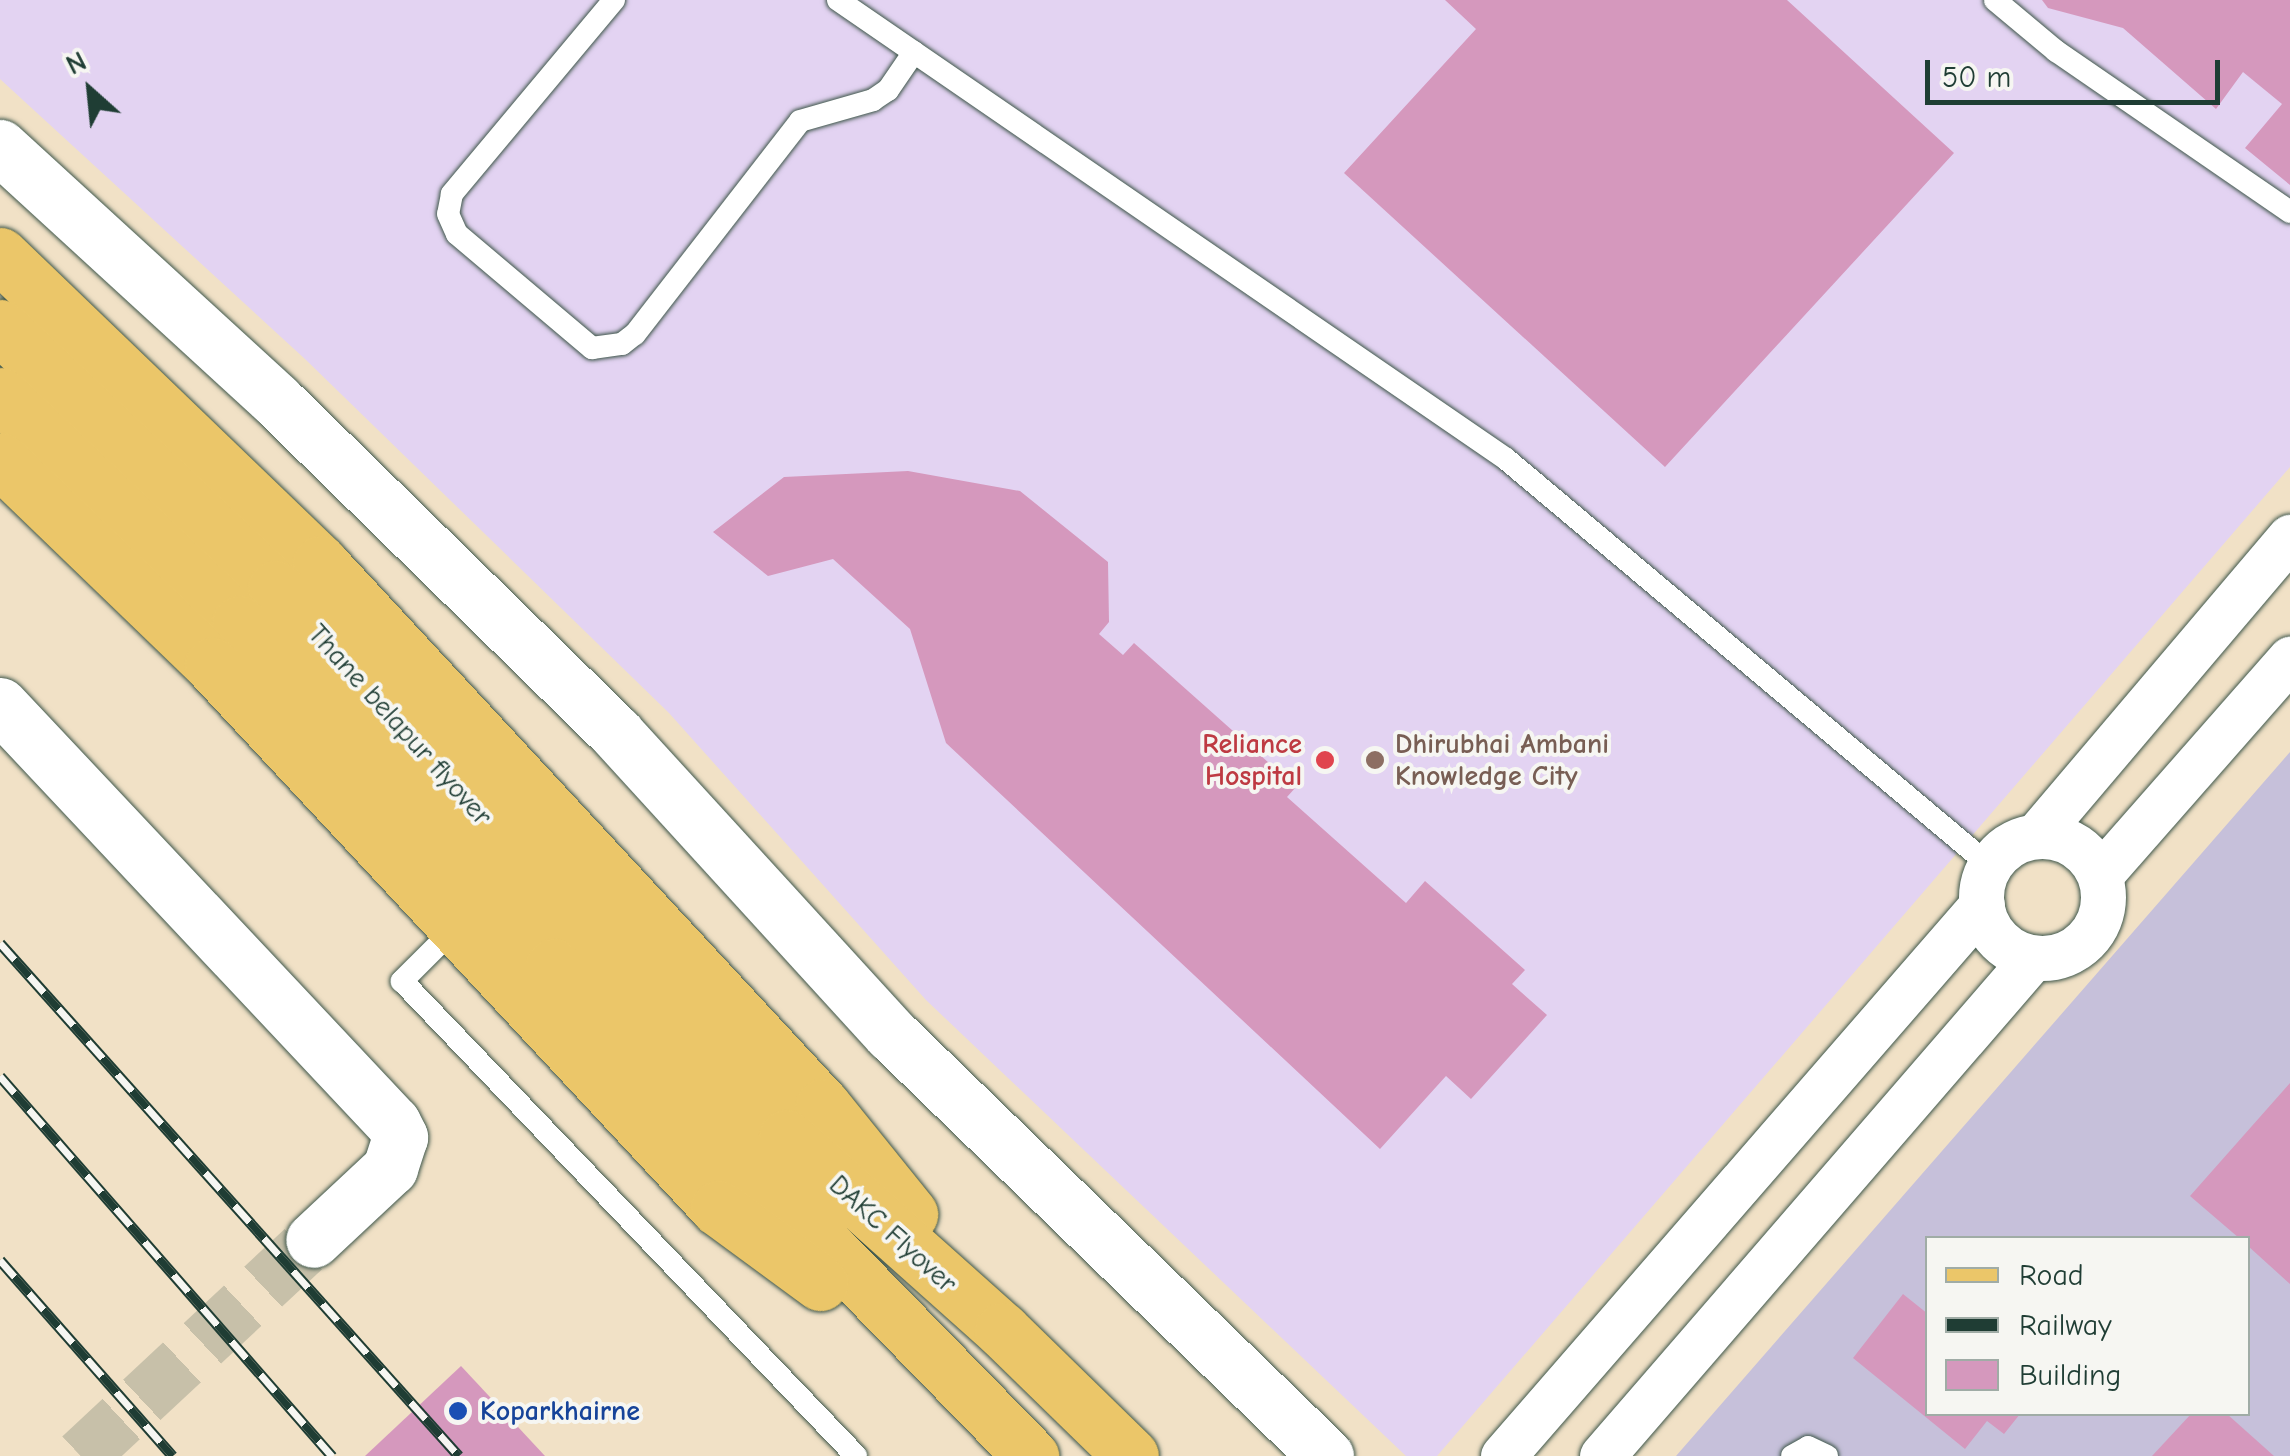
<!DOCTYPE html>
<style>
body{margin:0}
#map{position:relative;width:2290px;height:1456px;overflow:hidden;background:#f1e1c6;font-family:"Comic Neue",sans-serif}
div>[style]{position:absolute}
.built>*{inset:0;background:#e3d3f2}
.industrial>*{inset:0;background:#c6c0da}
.building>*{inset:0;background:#d598bd}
.tertiary-tunnel>*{height:55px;margin-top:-27.5px;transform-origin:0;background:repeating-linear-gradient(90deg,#c7c0a9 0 55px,transparent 0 83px)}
.roads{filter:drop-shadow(0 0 2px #3e564a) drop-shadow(0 0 2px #3e564a)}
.service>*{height:22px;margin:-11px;padding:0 11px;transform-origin:11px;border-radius:11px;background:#fff}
.minor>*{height:45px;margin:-22.5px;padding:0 22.5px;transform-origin:22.5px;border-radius:22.5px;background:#fff}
.minor>.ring{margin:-22.5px;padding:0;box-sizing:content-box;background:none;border:45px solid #fff;border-radius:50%}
.tertiary>*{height:55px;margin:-27.5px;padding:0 27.5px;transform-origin:27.5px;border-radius:27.5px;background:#fff}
.primary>*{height:55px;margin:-27.5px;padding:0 27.5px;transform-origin:27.5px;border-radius:27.5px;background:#ebc669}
.rail>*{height:11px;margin-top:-5.5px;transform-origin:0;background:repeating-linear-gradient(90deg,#f6f6f2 0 22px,#1f3d34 0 44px);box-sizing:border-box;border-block:2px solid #1f3d34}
.dots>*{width:28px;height:28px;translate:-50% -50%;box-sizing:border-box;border:5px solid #f6f6f2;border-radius:50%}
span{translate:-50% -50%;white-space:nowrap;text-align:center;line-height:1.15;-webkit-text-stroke:8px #f6f6f2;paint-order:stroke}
.street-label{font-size:28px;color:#1f3d34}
.health-label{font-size:28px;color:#be3a42;font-weight:700}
.right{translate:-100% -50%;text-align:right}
.education-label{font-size:28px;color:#785e54;font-weight:700}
.left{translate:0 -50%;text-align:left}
.transit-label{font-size:28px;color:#164399;font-weight:700}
.legend{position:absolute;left:1925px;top:1236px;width:325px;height:180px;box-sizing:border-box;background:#f6f6f2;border:2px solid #a0aca6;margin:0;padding:12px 18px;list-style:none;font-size:30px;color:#1f3d34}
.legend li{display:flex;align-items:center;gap:20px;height:50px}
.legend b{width:50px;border:2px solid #a0aca6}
.north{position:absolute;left:40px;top:40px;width:100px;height:100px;-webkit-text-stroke:8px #f6f6f2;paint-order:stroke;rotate:333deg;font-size:28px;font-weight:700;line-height:40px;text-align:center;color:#1f3d34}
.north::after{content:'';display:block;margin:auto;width:35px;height:45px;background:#1f3d34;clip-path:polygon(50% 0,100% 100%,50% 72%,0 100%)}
.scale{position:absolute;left:1925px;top:60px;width:295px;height:45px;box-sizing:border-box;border:5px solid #1f3d34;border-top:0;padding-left:12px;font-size:30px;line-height:35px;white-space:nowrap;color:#1f3d34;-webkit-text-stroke:8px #f6f6f2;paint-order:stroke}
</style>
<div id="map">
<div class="built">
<i style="clip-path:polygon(0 0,2290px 0,2290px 467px,1437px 1456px,1406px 1456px,926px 1000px,669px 713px,305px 359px,0 79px)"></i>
</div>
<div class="industrial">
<i style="clip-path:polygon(evenodd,2290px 752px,2290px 1456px,1676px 1456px,2290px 752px,1928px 1238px,2248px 1238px,2248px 1414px,1928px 1414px,1928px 1238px)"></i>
</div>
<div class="building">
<i style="clip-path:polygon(1445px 0,1787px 0,1954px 153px,1665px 467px,1344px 173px,1476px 29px)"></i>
<i style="clip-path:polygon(2042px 0,2290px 0,2290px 185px,2245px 148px,2282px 104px,2243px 72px,2216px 109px,2123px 28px,2048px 8px)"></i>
<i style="clip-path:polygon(908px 471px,1020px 491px,1108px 562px,1109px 622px,1099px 634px,1123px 655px,1134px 643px,1296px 787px,1287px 797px,1406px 903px,1425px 881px,1525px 970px,1512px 984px,1547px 1015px,1471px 1099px,1446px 1076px,1380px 1149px,946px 743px,910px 629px,833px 559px,768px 576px,713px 532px,784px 477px)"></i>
<i style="clip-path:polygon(2290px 1083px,2290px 1284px,2248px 1246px,2248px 1238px,2239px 1238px,2190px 1196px)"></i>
<i style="clip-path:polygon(1903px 1294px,1928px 1314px,1928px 1414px,2020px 1414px,2004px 1434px,1987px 1421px,1965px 1449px,1853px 1358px)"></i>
<i style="clip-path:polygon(461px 1366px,545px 1456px,365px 1456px)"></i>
<i style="clip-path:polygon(2191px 1414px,2227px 1414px,2274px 1456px,2152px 1456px)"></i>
</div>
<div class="tertiary-tunnel">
<i style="left:81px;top:1456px;width:317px;rotate:-43deg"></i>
</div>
<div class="roads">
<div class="service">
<i style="left:614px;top:0;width:253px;rotate:129.9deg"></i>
<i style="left:452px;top:194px;width:20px;rotate:101deg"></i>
<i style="left:448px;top:214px;width:22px;rotate:66deg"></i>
<i style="left:457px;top:234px;width:177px;rotate:40.2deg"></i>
<i style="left:592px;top:348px;width:30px;rotate:-8deg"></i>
<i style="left:622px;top:344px;width:16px;rotate:-38deg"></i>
<i style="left:635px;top:334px;width:269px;rotate:-52.2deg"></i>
<i style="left:800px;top:121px;width:76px;rotate:-16deg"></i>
<i style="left:873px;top:100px;width:18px;rotate:-34deg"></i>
<i style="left:888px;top:90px;width:46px;rotate:-55.6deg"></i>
<i style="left:838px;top:0;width:810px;rotate:34.49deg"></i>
<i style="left:1506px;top:459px;width:631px;rotate:40.05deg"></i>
<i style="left:1995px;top:0;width:80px;rotate:39.9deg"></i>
<i style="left:2056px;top:51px;width:284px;rotate:34.5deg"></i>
<i style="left:454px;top:929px;width:74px;rotate:135deg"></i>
<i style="left:402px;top:981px;width:657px;rotate:46.29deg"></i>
<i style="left:1792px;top:1456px;width:18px;rotate:-29deg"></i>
<i style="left:1808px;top:1447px;width:21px;rotate:25deg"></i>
</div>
<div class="minor">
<i style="left:2037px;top:835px;width:391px;rotate:-49.7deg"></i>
<i class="ring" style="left:1981px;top:836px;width:77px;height:77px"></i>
<i style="left:2100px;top:875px;width:288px;rotate:-48.7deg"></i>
<i style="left:1503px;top:1456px;width:730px;rotate:-49deg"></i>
<i style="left:1602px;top:1456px;width:656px;rotate:-49.14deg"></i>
</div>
<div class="tertiary">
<i style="left:0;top:147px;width:374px;rotate:42.5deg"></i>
<i style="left:276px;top:400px;width:476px;rotate:44.4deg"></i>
<i style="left:616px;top:733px;width:408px;rotate:47.6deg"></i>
<i style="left:891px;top:1034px;width:606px;rotate:44.13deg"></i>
<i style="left:0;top:705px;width:574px;rotate:46.77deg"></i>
<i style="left:393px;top:1123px;width:16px;rotate:63deg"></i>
<i style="left:400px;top:1137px;width:33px;rotate:108deg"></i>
<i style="left:390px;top:1168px;width:105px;rotate:136.9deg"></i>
</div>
<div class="primary">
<i style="left:0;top:255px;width:444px;rotate:43.9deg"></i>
<i style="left:320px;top:563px;width:740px;rotate:47.19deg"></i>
<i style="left:823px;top:1106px;width:139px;rotate:51.1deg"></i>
<i style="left:0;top:327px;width:379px;rotate:43.5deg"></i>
<i style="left:275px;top:588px;width:750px;rotate:47.05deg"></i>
<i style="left:786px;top:1137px;width:290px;rotate:41.8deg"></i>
<i style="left:1002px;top:1330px;width:180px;rotate:44.3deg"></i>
<i style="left:0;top:395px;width:330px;rotate:43.7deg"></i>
<i style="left:239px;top:623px;width:465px;rotate:47.5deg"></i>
<i style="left:553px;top:966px;width:685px;rotate:45.71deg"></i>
<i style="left:0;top:460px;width:295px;rotate:44deg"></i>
<i style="left:212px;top:665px;width:742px;rotate:47.02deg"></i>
<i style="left:718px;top:1208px;width:127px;rotate:36.3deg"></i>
</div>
</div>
<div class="rail">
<i style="left:0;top:943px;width:688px;rotate:48.18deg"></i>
<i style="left:0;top:1076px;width:505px;rotate:48.86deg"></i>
<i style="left:0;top:1260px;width:261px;rotate:48.6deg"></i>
</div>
<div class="dots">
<i style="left:1325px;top:760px;background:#e0444e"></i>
<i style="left:1375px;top:760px;background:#8d6e63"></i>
<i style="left:458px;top:1411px;background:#1a4fb4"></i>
</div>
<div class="street-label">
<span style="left:400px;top:725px;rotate:48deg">Thane belapur flyover</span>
<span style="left:893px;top:1234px;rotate:42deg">DAKC Flyover</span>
</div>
<div class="health-label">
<span class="right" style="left:1302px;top:760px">Reliance<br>Hospital</span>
</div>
<div class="education-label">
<span class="left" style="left:1395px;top:760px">Dhirubhai Ambani<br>Knowledge City</span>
</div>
<div class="transit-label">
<span class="left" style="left:480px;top:1411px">Koparkhairne</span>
</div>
<ul class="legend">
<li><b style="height:12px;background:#ebc669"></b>Road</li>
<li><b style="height:12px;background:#1f3d34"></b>Railway</li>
<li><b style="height:28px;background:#d598bd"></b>Building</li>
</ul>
<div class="north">N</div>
<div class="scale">50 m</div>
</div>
